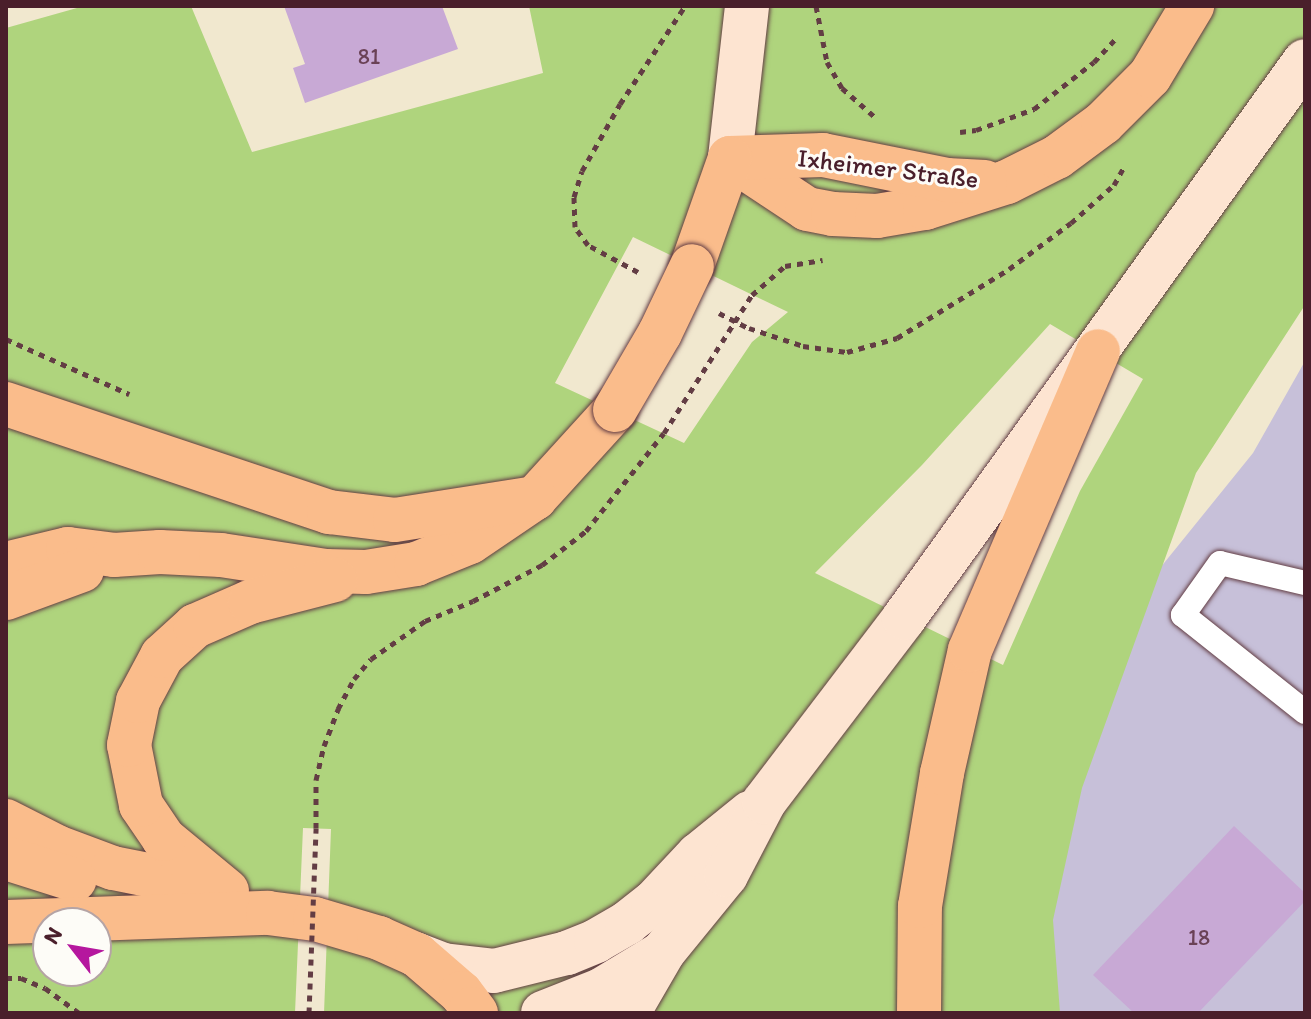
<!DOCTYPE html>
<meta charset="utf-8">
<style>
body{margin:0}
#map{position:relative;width:1311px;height:1019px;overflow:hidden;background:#f1e8cf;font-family:Itim,sans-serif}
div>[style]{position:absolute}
.industrial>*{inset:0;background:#c7c0d9}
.green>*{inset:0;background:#afd47d}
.building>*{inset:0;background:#c8a9d5}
.path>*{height:5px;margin-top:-2.5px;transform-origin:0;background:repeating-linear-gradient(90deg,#633d44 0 6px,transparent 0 12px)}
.roads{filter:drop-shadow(0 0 2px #633d44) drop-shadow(0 0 2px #633d44)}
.service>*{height:24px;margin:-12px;padding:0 12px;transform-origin:12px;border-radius:12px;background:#fff}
.secondary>*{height:44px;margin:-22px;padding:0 22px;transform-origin:22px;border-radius:22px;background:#fde4d1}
.primary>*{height:44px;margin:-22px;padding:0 22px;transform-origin:22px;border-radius:22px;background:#fabc8b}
.motorway>*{height:44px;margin:-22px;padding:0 22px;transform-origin:22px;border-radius:22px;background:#fabc8b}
.path-bridge>*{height:5px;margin-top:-2.5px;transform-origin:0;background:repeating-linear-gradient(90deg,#633d44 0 6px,transparent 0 12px)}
.bridges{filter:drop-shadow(0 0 2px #633d44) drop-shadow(0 0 2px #633d44)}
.primary-bridge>*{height:44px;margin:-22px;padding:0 22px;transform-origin:22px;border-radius:22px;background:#fabc8b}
span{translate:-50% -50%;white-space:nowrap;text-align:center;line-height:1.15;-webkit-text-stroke:6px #fdfcf7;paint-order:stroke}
.number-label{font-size:22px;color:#6a4256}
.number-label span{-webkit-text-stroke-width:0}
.street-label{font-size:26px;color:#4a1f2b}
.frame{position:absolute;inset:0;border:8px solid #4a1f2b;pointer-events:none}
.north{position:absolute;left:32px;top:907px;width:80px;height:80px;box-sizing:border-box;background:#fdfcf7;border:2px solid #b5a4a5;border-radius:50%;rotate:301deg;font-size:22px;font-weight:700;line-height:32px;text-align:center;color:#4a1f2b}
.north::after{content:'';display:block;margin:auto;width:28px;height:36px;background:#b5179e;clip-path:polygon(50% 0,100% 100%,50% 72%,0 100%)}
</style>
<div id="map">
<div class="industrial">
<i style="clip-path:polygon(1305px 361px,1305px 1013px,1012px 1013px,1135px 599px,1253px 453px)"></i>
</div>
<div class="green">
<i style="clip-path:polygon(evenodd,84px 6px,191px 6px,252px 152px,543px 73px,529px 6px,1305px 6px,1305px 305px,1196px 473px,1082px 788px,1053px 920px,1060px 1013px,324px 1013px,331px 829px,303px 828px,295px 1013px,6px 1013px,6px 28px,84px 6px,633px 237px,788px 312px,752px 342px,684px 443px,555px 383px,633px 237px,84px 6px,1050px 324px,1143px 379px,1080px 491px,1003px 665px,815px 573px,922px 465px,1050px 324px,84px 6px,48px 923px,96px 923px,96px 971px,48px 971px,48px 923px)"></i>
</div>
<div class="building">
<i style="clip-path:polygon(284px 6px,442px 6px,458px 49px,305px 103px,293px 68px,305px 64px)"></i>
<i style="clip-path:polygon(1234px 826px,1305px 893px,1305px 901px,1198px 1013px,1134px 1013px,1093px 975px)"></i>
</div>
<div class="path">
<i style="left:816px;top:6px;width:57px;rotate:78.9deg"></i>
<i style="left:827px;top:62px;width:30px;rotate:60deg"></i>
<i style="left:842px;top:88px;width:44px;rotate:41.3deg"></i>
<i style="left:960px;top:132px;width:16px;rotate:-7deg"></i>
<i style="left:976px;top:130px;width:62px;rotate:-19.9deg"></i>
<i style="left:1034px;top:109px;width:76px;rotate:-38.1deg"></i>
<i style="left:1094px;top:62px;width:35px;rotate:-47deg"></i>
<i style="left:638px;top:272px;width:57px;rotate:-151.6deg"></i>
<i style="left:588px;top:245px;width:22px;rotate:-126deg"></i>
<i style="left:575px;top:227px;width:30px;rotate:-92deg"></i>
<i style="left:574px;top:197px;width:27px;rotate:-73deg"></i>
<i style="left:582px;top:171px;width:77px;rotate:-60.4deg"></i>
<i style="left:620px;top:104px;width:118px;rotate:-56.4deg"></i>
<i style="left:752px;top:295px;width:44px;rotate:-41.3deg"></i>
<i style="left:785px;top:266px;width:38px;rotate:-9deg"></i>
<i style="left:719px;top:313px;width:34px;rotate:27deg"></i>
<i style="left:749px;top:328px;width:57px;rotate:18.4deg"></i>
<i style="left:803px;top:346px;width:44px;rotate:7.8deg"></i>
<i style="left:847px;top:352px;width:52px;rotate:-15.6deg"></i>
<i style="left:897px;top:338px;width:132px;rotate:-31.6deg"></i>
<i style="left:1009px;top:269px;width:77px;rotate:-36.6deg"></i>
<i style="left:1071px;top:223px;width:57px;rotate:-41.5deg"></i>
<i style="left:1114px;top:185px;width:21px;rotate:-61deg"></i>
<i style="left:6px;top:339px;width:135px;rotate:24.1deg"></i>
<i style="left:316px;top:828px;width:48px;rotate:-90deg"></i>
<i style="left:316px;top:780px;width:35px;rotate:-77deg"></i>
<i style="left:324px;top:746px;width:40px;rotate:-69deg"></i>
<i style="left:338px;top:709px;width:34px;rotate:-62deg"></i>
<i style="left:354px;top:679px;width:26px;rotate:-50deg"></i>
<i style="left:371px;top:659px;width:66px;rotate:-35.1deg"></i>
<i style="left:425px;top:621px;width:52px;rotate:-22.6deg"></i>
<i style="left:473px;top:601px;width:78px;rotate:-27.6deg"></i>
<i style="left:542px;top:565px;width:56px;rotate:-37.7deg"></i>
<i style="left:586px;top:531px;width:125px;rotate:-51.5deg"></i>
<i style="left:6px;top:978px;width:15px"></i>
<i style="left:21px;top:978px;width:26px;rotate:23deg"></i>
<i style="left:45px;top:988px;width:42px;rotate:36.3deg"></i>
</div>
<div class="roads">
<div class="service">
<i style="left:1305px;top:583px;width:87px;rotate:-166.8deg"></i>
<i style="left:1220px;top:563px;width:64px;rotate:125.4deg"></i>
<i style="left:1183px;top:615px;width:156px;rotate:38.5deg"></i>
</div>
<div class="secondary">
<i style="left:730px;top:158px;width:153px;rotate:-83.6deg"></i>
<i style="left:415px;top:954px;width:30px;rotate:21deg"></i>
<i style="left:443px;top:965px;width:51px;rotate:6.7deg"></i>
<i style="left:494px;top:971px;width:75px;rotate:-13.9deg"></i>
<i style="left:567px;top:953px;width:31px;rotate:-22deg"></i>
<i style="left:596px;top:941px;width:36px;rotate:-30deg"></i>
<i style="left:627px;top:923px;width:33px;rotate:-38deg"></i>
<i style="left:653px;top:903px;width:66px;rotate:-46.8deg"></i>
<i style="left:698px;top:855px;width:67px;rotate:-38.9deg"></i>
<i style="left:543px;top:1013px;width:62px;rotate:-21.6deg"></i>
<i style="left:601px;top:990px;width:68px;rotate:-31.1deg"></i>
<i style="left:628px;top:1013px;width:72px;rotate:-59.9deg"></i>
<i style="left:664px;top:951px;width:98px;rotate:-50.8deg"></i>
<i style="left:726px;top:875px;width:82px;rotate:-62.5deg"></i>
<i style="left:764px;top:802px;width:231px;rotate:-52.7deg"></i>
<i style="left:904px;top:618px;width:686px;rotate:-54.25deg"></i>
</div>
<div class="primary">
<i style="left:730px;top:158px;width:92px;rotate:33.5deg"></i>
<i style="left:807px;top:209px;width:26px;rotate:11deg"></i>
<i style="left:833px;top:214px;width:44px;rotate:2.6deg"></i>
<i style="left:877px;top:216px;width:49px;rotate:-9.5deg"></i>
<i style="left:925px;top:208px;width:86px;rotate:-17.6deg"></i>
<i style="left:1007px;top:182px;width:56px;rotate:-26.6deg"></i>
<i style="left:1057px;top:157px;width:57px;rotate:-36.5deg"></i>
<i style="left:1103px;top:123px;width:66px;rotate:-45deg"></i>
<i style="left:1150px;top:76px;width:82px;rotate:-59deg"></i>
<i style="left:730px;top:158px;width:93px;rotate:-1.8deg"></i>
<i style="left:823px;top:155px;width:126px;rotate:11.4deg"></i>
<i style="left:947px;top:180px;width:38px;rotate:3deg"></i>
<i style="left:692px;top:266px;width:114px;rotate:-70.6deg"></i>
<i style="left:6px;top:564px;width:64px;rotate:-13.6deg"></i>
<i style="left:68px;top:549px;width:46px;rotate:7.4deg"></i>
<i style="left:114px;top:555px;width:46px;rotate:-3.7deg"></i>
<i style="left:160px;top:552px;width:61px;rotate:2.8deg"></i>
<i style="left:221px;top:555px;width:106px;rotate:8.7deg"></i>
<i style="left:326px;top:571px;width:40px;rotate:1.4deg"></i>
<i style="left:366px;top:572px;width:51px;rotate:-9.1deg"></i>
<i style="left:416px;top:564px;width:58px;rotate:-22.2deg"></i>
<i style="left:470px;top:542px;width:78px;rotate:-34.1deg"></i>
<i style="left:535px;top:498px;width:119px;rotate:-47.7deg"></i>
<i style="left:6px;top:598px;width:81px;rotate:-20.2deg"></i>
<i style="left:6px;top:821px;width:57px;rotate:27deg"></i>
<i style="left:57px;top:847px;width:60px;rotate:20.6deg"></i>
<i style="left:113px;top:868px;width:112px;rotate:11.3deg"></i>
<i style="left:6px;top:858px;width:72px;rotate:17.7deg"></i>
<i style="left:227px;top:891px;width:82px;rotate:-140.5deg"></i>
<i style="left:164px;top:839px;width:41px;rotate:-124.1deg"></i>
<i style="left:141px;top:805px;width:61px;rotate:-101.3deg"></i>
<i style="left:129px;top:745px;width:45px;rotate:-78.4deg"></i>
<i style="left:138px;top:701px;width:51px;rotate:-61.9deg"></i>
<i style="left:162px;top:656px;width:45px;rotate:-42.3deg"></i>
<i style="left:195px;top:626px;width:60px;rotate:-23.6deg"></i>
<i style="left:250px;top:602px;width:88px;rotate:-14.5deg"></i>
<i style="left:6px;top:922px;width:262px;rotate:-2deg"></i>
<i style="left:268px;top:913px;width:47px;rotate:7.3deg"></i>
<i style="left:315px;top:919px;width:67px;rotate:16.5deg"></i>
<i style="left:379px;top:938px;width:42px;rotate:24.1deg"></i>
<i style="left:417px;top:955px;width:58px;rotate:40.8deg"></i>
<i style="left:461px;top:993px;width:25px;rotate:53deg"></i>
</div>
<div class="motorway">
<i style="left:6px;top:404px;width:341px;rotate:18.5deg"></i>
<i style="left:329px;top:512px;width:66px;rotate:6.9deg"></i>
<i style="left:395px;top:520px;width:142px;rotate:-8.9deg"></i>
<i style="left:470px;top:1013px;width:4px;rotate:-76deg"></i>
<i style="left:919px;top:1013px;width:107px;rotate:-89.5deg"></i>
<i style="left:920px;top:906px;width:135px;rotate:-80.6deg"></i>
<i style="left:942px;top:773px;width:126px;rotate:-77.2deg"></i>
<i style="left:970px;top:650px;width:325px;rotate:-66.8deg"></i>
</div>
</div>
<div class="path-bridge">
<i style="left:664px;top:433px;width:164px;rotate:-57.5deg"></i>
<i style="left:309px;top:1013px;width:185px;rotate:-87.8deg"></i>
</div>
<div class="bridges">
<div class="primary-bridge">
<i style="left:615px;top:410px;width:89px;rotate:-59.7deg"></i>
<i style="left:660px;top:333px;width:74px;rotate:-64.5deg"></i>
</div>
</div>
<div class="number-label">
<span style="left:369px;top:57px">81</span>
<span style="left:1199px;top:938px">18</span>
</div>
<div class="street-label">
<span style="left:888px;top:169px;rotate:7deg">Ixheimer Straße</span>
</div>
<div class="frame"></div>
<div class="north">N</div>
</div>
